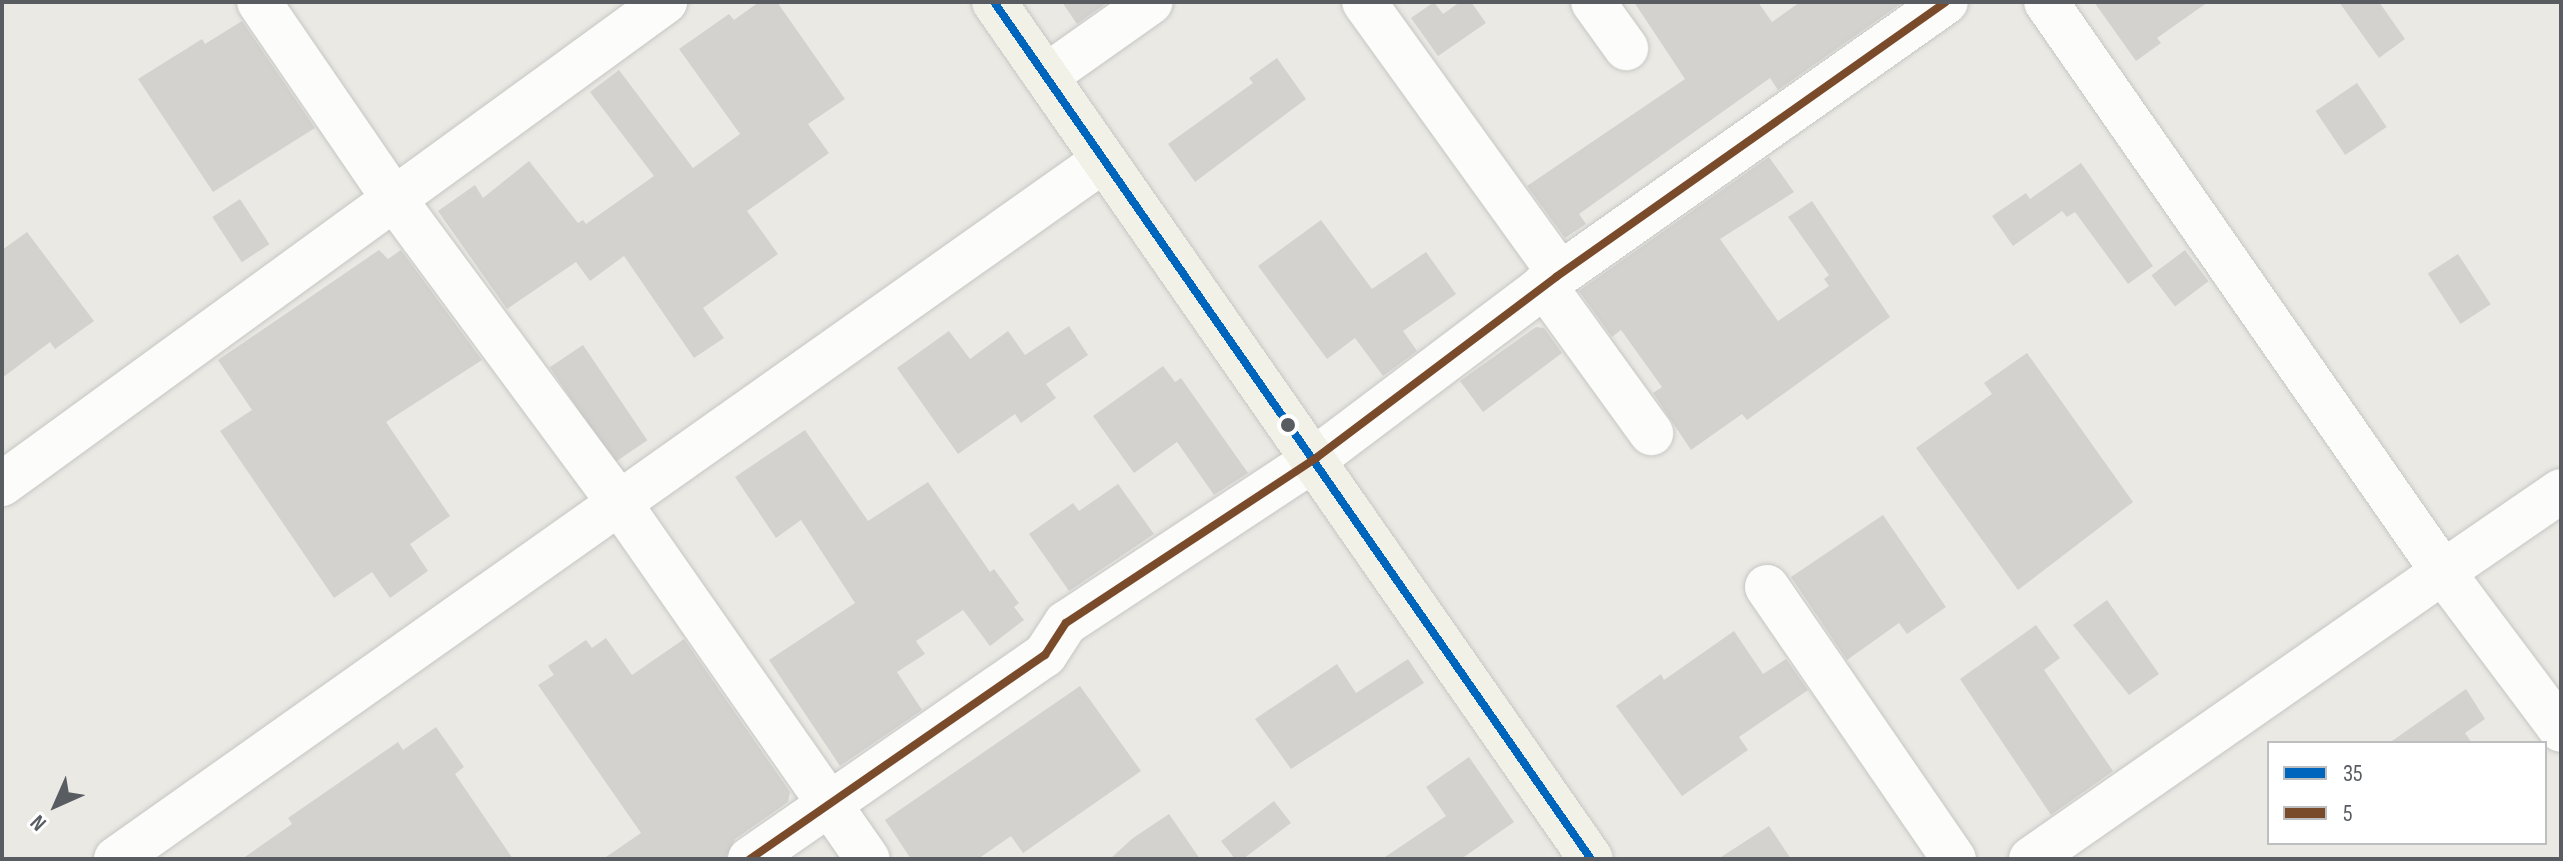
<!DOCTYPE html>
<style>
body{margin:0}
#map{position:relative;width:2563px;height:861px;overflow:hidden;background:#eae9e4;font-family:"Sofia Sans Condensed",sans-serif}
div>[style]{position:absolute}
.building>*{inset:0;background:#d4d2cf;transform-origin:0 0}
.roads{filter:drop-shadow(0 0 2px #c6c6c4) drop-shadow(0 0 2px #c6c6c4)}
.minor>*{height:44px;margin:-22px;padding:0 22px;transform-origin:22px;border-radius:22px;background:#fcfcfb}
.major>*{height:44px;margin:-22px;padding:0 22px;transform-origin:22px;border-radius:22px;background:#f2f1e7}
.bus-1>*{height:8px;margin:-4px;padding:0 4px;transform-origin:4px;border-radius:4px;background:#0065bd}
.bus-2>*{height:8px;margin:-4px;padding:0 4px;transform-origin:4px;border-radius:4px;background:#7a4b2a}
.dots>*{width:22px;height:22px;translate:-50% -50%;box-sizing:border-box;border:4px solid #fff;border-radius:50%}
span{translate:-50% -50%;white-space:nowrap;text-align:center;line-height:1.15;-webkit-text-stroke:7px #fff;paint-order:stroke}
.frame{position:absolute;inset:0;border:4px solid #595d62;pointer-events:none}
.legend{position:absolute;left:2267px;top:741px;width:280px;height:104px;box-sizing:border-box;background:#fff;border:2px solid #bdbec0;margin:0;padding:10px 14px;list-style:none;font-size:24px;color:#595d62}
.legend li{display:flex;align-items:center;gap:16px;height:40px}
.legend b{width:40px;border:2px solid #bdbec0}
.north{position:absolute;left:16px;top:765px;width:80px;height:80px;-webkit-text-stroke:6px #fff;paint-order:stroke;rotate:225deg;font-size:22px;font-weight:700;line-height:32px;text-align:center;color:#595d62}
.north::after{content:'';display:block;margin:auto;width:28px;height:36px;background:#595d62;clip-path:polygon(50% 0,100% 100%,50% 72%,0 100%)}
</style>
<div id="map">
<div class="building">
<i style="clip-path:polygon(759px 2px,777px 2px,845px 99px,808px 124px,829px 153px,747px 211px,778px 254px,703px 308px,724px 338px,694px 358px,624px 256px,590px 281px,576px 262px,507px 309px,438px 211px,475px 185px,483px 198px,529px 161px,578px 223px,583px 220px,586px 224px,654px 176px,590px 92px,619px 70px,693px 168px,740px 134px,679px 49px,729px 14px,734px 20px)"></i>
<i style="clip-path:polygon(1062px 2px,1108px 2px,1077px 24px)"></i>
<i style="clip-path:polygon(1434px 2px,1443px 14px,1460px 2px,1471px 2px,1486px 23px,1438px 56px,1411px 18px)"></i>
<i style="clip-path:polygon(1634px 2px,1758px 2px,1772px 22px,1800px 2px,1903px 2px,1778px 90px,1770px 78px,1579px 214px,1586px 224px,1565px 238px,1527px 186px,1685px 79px)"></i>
<i style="clip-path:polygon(2094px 2px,2208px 2px,2157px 38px,2161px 43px,2136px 61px)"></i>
<i style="clip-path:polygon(2339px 2px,2379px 2px,2405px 39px,2379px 58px)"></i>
<i style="clip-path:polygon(242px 21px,315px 128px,213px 192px,138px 79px,202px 39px,205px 44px)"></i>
<i style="clip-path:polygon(1277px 58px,1306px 99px,1195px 182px,1168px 144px,1253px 83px,1249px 78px)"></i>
<i style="left:2357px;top:83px;width:53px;height:50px;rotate:56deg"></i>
<i style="clip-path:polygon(1769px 157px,1794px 192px,1720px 239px,1778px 321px,1829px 286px,1824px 279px,1829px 275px,1788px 217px,1812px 201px,1890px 317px,1747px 420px,1742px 414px,1691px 450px,1653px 393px,1662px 387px,1621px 330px,1612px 337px,1579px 291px)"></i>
<i style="clip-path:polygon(2081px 163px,2153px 266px,2128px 284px,2075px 212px,2067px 217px,2062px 211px,2013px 246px,1992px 216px,2026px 193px,2030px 199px)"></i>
<i style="left:240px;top:199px;width:54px;height:33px;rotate:57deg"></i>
<i style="clip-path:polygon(1321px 220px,1372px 289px,1426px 252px,1456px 294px,1403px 331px,1417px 351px,1383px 376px,1355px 338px,1327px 359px,1258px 266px)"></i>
<i style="clip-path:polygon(27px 232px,94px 321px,55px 349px,50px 342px,2px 378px,2px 250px)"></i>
<i style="clip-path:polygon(379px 250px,388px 259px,401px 250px,482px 360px,386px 422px,450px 516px,410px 544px,428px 571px,390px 598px,372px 572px,334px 598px,220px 431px,252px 410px,218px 360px)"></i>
<i style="left:2185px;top:250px;width:39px;height:42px;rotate:53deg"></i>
<i style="left:2458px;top:254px;width:60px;height:36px;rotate:57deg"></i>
<i style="clip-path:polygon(1069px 326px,1088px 355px,1046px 384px,1056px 398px,1021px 423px,1015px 414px,958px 454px,897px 368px,949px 331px,970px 359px,1008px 331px,1025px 355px)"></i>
<i style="clip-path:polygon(1536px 327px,1544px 328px,1562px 353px,1483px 412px,1460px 381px)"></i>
<i style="left:583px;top:345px;width:115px;height:40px;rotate:56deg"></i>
<i style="clip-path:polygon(2027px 353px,2133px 502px,2018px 590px,1916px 448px,1992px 394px,1984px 383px)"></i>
<i style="clip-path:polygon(1163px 366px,1175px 382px,1181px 378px,1248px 473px,1214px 495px,1177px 442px,1134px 473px,1093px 416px)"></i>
<i style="clip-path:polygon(805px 430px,868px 521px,928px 482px,990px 572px,994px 569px,1019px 603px,1014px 607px,1024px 620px,990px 646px,963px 610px,916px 641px,925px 654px,897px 672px,922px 710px,840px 766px,769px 660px,855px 603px,801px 520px,776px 538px,735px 477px)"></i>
<i style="clip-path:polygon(1118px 484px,1154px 534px,1069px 591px,1029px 534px,1073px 503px,1079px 511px)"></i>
<i style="clip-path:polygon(1883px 515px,1946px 607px,1907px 634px,1899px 623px,1847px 660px,1791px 577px)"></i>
<i style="clip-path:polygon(2107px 600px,2159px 674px,2129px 695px,2073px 625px)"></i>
<i style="clip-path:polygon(2036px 625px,2060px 658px,2044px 670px,2113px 771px,2051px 815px,1960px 679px)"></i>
<i style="clip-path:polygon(1734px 631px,1763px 674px,1786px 659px,1808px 690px,1739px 737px,1748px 750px,1682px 796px,1616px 706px,1661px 674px,1664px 680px)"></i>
<i style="clip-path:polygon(606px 638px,632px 675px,684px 639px,790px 792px,788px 802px,735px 839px,725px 859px,603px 859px,641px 833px,538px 685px,554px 675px,548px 666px,586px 640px,592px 648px)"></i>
<i style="clip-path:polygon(1408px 659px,1424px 683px,1291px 769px,1255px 719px,1337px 664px,1356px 693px)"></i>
<i style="clip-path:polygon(1080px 686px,1141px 771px,1023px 853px,1011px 836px,978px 859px,911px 859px,885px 820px)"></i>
<i style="clip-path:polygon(2466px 689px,2485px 719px,2465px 733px,2472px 743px,2389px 743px)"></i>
<i style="clip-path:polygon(436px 727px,464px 767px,455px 774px,513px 859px,242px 859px,292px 824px,288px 818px,398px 742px,403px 750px)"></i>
<i style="clip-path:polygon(1469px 757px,1514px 822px,1461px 859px,1382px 859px,1446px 816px,1426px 787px)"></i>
<i style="clip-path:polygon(1274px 801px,1291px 823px,1243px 859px,1235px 859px,1221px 841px)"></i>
<i style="clip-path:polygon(1169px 814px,1200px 859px,1110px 859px,1133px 838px)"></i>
<i style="clip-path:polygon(1769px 826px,1791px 859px,1718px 859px)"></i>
</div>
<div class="roads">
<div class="minor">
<i style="left:259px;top:2px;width:235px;rotate:55.6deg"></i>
<i style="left:392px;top:196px;width:383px;rotate:53.5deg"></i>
<i style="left:620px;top:504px;width:433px;rotate:55.1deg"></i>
<i style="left:1364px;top:2px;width:335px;rotate:54.2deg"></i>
<i style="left:1593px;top:2px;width:57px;rotate:54.3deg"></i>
<i style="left:2046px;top:2px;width:695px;rotate:55.14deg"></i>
<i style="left:2443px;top:572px;width:143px;rotate:-34.5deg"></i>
<i style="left:1046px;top:76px;width:128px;rotate:-35.2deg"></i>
<i style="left:1544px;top:285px;width:183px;rotate:54.1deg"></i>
<i style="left:2px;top:484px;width:820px;rotate:-36.02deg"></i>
<i style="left:1767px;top:587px;width:330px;rotate:55.5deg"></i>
<i style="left:116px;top:859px;width:1210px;rotate:-35.28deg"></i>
<i style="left:750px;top:859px;width:359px;rotate:-34.7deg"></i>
<i style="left:1045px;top:655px;width:38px;rotate:-57deg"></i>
<i style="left:1066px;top:623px;width:300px;rotate:-33.4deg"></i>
<i style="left:1316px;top:458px;width:301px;rotate:-37deg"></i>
<i style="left:1556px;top:277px;width:477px;rotate:-35.2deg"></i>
<i style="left:2031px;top:859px;width:502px;rotate:-34.86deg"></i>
<i style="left:2443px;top:572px;width:197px;rotate:53.2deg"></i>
</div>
<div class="major">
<i style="left:994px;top:2px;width:1044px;rotate:55.14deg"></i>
</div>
</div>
<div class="bus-1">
<i style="left:994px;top:2px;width:1044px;rotate:55.14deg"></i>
</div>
<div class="bus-2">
<i style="left:750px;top:859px;width:359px;rotate:-34.7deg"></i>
<i style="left:1045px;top:655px;width:38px;rotate:-57deg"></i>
<i style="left:1066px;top:623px;width:300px;rotate:-33.4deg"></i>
<i style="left:1316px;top:458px;width:301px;rotate:-37deg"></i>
<i style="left:1556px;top:277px;width:477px;rotate:-35.2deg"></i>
</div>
<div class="dots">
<i style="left:1288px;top:425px;background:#595d62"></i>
</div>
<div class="frame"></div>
<ul class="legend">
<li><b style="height:10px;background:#0065bd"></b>35</li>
<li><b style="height:10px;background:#7a4b2a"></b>5</li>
</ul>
<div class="north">N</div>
</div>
